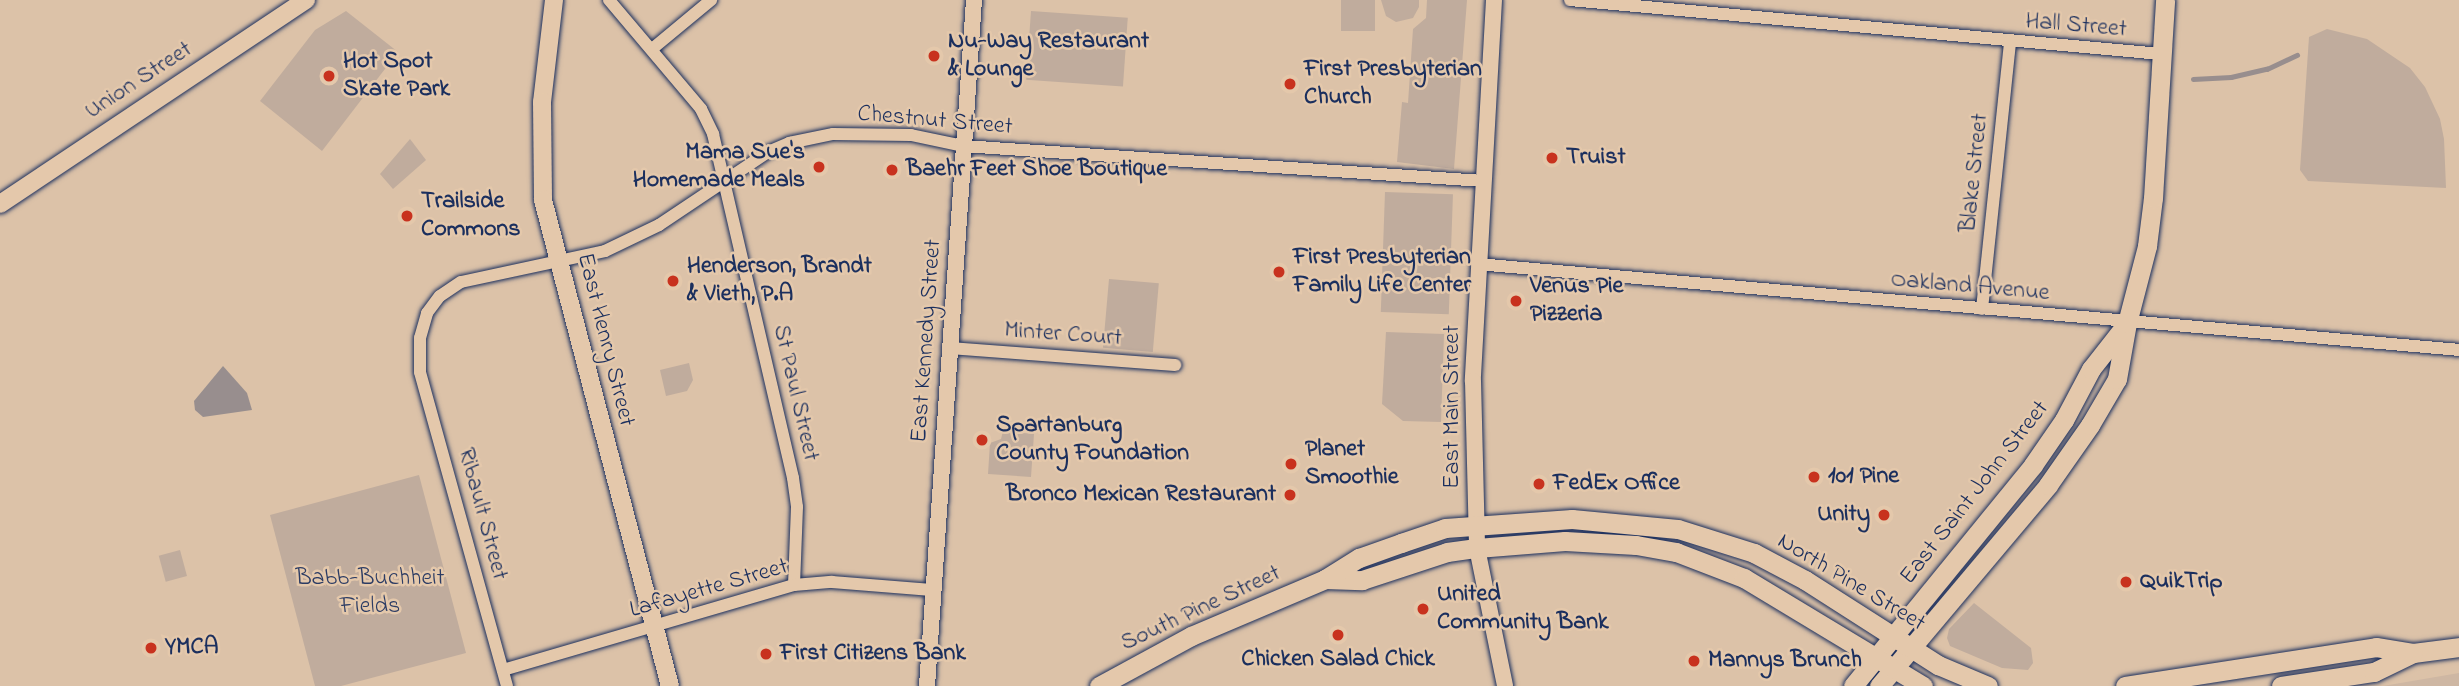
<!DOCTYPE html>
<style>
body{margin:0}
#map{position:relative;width:2459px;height:686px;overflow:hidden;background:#dcc2a8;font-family:"Indie Flower",sans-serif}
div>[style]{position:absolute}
.built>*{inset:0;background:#ceb7a3}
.green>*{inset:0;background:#c0ac9d;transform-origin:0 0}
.water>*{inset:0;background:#988e8e}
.stream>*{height:4.5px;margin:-2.25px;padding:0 2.25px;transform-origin:2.25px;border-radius:2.25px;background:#988e8e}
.roads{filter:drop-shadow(0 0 2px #1b2f5e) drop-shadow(0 0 2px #1b2f5e)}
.minor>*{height:12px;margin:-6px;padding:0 6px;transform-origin:6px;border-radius:6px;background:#e4c8ab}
.tertiary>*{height:16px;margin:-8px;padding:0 8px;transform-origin:8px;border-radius:8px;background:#e4c8ab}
.secondary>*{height:18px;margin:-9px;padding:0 9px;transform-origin:9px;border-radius:9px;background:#e4c8ab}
.primary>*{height:19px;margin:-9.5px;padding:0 9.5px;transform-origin:9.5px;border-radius:9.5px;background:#e4c8ab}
.trunk>*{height:19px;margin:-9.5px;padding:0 9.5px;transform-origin:9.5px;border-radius:9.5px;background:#e4c8ab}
.dots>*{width:19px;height:19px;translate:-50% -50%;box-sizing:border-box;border:4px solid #e4c8ab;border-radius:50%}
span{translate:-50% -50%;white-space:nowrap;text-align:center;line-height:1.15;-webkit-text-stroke:5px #e4c8ab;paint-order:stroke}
.street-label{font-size:24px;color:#1b2f5e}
.poi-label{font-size:24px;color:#1b2f5e;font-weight:700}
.left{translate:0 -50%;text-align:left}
.right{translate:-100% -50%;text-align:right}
.park-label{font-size:24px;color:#2c3c64}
</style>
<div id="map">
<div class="built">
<i style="clip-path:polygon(2459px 673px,2459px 686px,2383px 686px)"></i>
</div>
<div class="green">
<i style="left:1341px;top:0;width:34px;height:31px"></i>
<i style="clip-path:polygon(1381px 0,1419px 0,1419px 7px,1413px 18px,1396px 22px,1386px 16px)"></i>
<i style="clip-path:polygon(1427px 0,1467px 0,1454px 169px,1397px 162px,1402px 102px,1408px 103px,1413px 29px,1426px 18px)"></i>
<i style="clip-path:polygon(346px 11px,398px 52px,322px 151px,260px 101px,315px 30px)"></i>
<i style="left:1031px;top:11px;width:97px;height:69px;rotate:4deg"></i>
<i style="clip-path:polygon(2327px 29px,2367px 39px,2410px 68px,2425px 87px,2440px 119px,2444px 139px,2446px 188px,2308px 181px,2300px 170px,2309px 37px)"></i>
<i style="clip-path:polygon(410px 139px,426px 160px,393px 189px,380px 174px)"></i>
<i style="left:1385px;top:192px;width:68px;height:120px;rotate:2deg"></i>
<i style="left:1109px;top:279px;width:50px;height:69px;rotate:5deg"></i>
<i style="clip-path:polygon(1386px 332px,1444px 334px,1441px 422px,1403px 421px,1382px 404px)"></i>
<i style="clip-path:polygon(689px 363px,693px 380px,687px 391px,666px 396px,660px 370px)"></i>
<i style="clip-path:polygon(1003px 431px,1034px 434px,1031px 477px,988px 474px,990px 443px,1001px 439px)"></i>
<i style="clip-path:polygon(419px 475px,466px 653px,341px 686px,315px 686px,270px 515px)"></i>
<i style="left:180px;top:550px;width:27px;height:22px;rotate:75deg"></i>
<i style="clip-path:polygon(1974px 603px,2031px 648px,2033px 663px,2028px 670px,2002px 668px,1950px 646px,1947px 638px,1949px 629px)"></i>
</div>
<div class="water">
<i style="clip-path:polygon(223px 366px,247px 393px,252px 410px,203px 417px,195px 410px,194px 401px)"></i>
</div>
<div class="stream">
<i style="left:2193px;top:79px;width:38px;rotate:-3deg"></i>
<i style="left:2231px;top:77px;width:37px;rotate:-13deg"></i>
<i style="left:2267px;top:69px;width:33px;rotate:-25deg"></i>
</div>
<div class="roads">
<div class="minor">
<i style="left:609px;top:0;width:143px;rotate:49.8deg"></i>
<i style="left:701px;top:109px;width:28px;rotate:64deg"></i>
<i style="left:713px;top:134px;width:353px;rotate:76.9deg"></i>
<i style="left:793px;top:478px;width:29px;rotate:82deg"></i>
<i style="left:797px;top:507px;width:78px;rotate:92.2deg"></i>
<i style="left:1570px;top:0;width:593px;rotate:5.22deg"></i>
<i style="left:652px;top:49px;width:77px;rotate:-39.7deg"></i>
<i style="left:1477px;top:264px;width:986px;rotate:5deg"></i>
<i style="left:1982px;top:309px;width:269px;rotate:-84deg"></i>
<i style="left:949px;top:348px;width:227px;rotate:4.3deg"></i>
<i style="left:503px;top:670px;width:303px;rotate:-16.3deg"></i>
<i style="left:794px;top:585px;width:38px;rotate:-5deg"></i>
<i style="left:832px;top:582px;width:100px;rotate:4.6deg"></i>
<i style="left:507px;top:686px;width:326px;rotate:-105.5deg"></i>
<i style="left:420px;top:372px;width:34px;rotate:-90deg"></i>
<i style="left:420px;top:338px;width:26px;rotate:-74deg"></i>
<i style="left:427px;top:313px;width:21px;rotate:-53deg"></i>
<i style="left:440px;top:296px;width:25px;rotate:-34deg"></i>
<i style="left:461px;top:282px;width:147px;rotate:-12.1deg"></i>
<i style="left:605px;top:251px;width:60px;rotate:-25.7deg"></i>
<i style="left:659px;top:225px;width:131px;rotate:-33.8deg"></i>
<i style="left:768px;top:152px;width:23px;rotate:-23deg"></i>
<i style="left:789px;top:143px;width:45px;rotate:-11.6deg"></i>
<i style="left:833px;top:134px;width:78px;rotate:0.7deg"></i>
<i style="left:911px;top:135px;width:53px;rotate:11.9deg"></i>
<i style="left:963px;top:146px;width:521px;rotate:3.85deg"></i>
</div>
<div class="tertiary">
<i style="left:1494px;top:0;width:382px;rotate:93.2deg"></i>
<i style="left:1473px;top:381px;width:167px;rotate:88.6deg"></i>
<i style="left:1477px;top:548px;width:141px;rotate:78.5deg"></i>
<i style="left:927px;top:686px;width:688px;rotate:-86.08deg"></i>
</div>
<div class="secondary">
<i style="left:554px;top:0;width:103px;rotate:96.7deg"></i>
<i style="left:542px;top:102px;width:98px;rotate:89.4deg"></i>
<i style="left:543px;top:200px;width:502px;rotate:75.36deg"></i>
<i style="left:0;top:204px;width:368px;rotate:-33.7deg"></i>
</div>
<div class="primary">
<i style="left:1853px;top:686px;width:285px;rotate:-50.8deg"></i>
<i style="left:2033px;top:465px;width:55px;rotate:-55.4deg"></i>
<i style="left:2064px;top:420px;width:58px;rotate:-62.1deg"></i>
<i style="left:2091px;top:369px;width:53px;rotate:-51.8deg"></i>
<i style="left:1879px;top:686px;width:263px;rotate:-49.9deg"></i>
<i style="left:2048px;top:485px;width:73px;rotate:-55deg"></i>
<i style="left:2090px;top:425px;width:53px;rotate:-59.6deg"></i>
<i style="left:2117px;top:379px;width:57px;rotate:-79.9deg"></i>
<i style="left:2127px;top:323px;width:80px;rotate:-75.4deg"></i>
<i style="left:2147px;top:246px;width:48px;rotate:-82.9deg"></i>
<i style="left:2153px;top:198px;width:198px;rotate:-86.5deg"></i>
</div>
<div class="trunk">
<i style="left:1325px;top:579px;width:37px;rotate:2deg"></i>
<i style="left:1362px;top:580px;width:89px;rotate:-18.2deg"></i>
<i style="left:1447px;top:552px;width:30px;rotate:-8deg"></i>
<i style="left:1477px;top:548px;width:88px;rotate:-4.5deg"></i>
<i style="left:1565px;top:541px;width:71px;rotate:3.2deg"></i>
<i style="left:1636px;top:545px;width:41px;rotate:9.9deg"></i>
<i style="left:1676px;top:552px;width:73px;rotate:20.9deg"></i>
<i style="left:1744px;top:578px;width:209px;rotate:31.1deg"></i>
<i style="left:1099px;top:686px;width:105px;rotate:-28.5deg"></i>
<i style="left:1191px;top:636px;width:146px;rotate:-23deg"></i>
<i style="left:1325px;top:579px;width:40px;rotate:-32deg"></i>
<i style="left:1359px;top:558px;width:45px;rotate:-19.7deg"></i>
<i style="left:1401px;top:543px;width:46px;rotate:-18.8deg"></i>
<i style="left:1445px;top:528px;width:127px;rotate:-4.1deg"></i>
<i style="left:1572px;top:519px;width:106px;rotate:5.4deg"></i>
<i style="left:1678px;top:529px;width:80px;rotate:17.5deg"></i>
<i style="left:1754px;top:553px;width:58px;rotate:27.9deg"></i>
<i style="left:1805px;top:580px;width:158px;rotate:32.6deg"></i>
<i style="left:1938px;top:665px;width:54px;rotate:22.8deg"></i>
<i style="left:2125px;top:686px;width:254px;rotate:-8.8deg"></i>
<i style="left:2376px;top:647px;width:37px;rotate:9deg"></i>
<i style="left:2413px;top:653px;width:46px;rotate:-7.4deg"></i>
<i style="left:2281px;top:686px;width:94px;rotate:-8.6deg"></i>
<i style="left:2374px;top:672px;width:43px;rotate:-26deg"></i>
</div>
</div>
<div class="dots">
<i style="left:934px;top:56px;background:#c8321e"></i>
<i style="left:329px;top:76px;background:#c8321e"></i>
<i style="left:1290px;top:84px;background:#c8321e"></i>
<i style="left:1552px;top:158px;background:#c8321e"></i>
<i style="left:819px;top:167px;background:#c8321e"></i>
<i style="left:892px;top:170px;background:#c8321e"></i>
<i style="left:407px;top:216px;background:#c8321e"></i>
<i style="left:1279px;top:272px;background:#c8321e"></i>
<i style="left:673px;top:281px;background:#c8321e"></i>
<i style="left:1516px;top:301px;background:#c8321e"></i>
<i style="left:982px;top:440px;background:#c8321e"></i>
<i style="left:1291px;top:464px;background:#c8321e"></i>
<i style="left:1814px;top:477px;background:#c8321e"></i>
<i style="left:1539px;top:484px;background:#c8321e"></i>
<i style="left:1290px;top:495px;background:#c8321e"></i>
<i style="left:1884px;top:515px;background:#c8321e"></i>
<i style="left:2126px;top:582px;background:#c8321e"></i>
<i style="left:1423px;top:609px;background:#c8321e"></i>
<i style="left:1338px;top:635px;background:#c8321e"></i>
<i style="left:151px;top:648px;background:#c8321e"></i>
<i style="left:766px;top:654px;background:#c8321e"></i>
<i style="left:1694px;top:661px;background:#c8321e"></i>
</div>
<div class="street-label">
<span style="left:2076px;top:26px;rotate:5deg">Hall Street</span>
<span style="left:139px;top:81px;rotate:-33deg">Union Street</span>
<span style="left:935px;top:121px;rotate:5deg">Chestnut Street</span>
<span style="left:1975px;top:173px;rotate:-84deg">Blake Street</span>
<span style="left:1970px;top:287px;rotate:5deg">Oakland Avenue</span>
<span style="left:1063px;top:335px;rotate:4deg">Minter Court</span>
<span style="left:605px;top:340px;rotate:76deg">East Henry Street</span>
<span style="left:927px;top:341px;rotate:-86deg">East Kennedy Street</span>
<span style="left:795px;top:393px;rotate:77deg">St Paul Street</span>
<span style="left:1453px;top:407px;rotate:-90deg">East Main Street</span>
<span style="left:1975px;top:493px;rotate:-52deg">East Saint John Street</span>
<span style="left:482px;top:514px;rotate:75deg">Ribault Street</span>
<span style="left:1851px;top:583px;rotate:31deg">North Pine Street</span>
<span style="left:709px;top:589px;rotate:-16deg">Lafayette Street</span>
<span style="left:1201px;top:609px;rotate:-25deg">South Pine Street</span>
</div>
<div class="poi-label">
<span class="left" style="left:948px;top:56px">Nu-Way Restaurant<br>&amp; Lounge</span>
<span class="left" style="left:343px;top:76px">Hot Spot<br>Skate Park</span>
<span class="left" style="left:1304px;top:84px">First Presbyterian<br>Church</span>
<span class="right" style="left:805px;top:167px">Mama Sue's<br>Homemade Meals</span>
<span class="left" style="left:1566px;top:158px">Truist</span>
<span class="left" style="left:906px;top:170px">Baehr Feet Shoe Boutique</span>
<span class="left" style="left:421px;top:216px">Trailside<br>Commons</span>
<span class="left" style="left:1293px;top:272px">First Presbyterian<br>Family Life Center</span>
<span class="left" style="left:687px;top:281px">Henderson, Brandt<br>&amp; Vieth, P.A</span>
<span class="left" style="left:1530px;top:301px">Venus Pie<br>Pizzeria</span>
<span class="left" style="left:996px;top:440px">Spartanburg<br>County Foundation</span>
<span class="left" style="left:1305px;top:464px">Planet<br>Smoothie</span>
<span class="left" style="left:1828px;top:477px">101 Pine</span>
<span class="left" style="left:1553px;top:484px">FedEx Office</span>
<span class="right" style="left:1276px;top:495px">Bronco Mexican Restaurant</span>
<span class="right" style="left:1870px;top:515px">Unity</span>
<span class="left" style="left:2140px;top:582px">QuikTrip</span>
<span class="left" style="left:1437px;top:609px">United<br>Community Bank</span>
<span class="left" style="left:165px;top:648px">YMCA</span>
<span class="left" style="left:780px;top:654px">First Citizens Bank</span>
<span style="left:1338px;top:660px">Chicken Salad Chick</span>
<span class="left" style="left:1708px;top:661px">Mannys Brunch</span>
</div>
<div class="park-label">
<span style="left:370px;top:593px">Babb-Buchheit<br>Fields</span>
</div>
</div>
